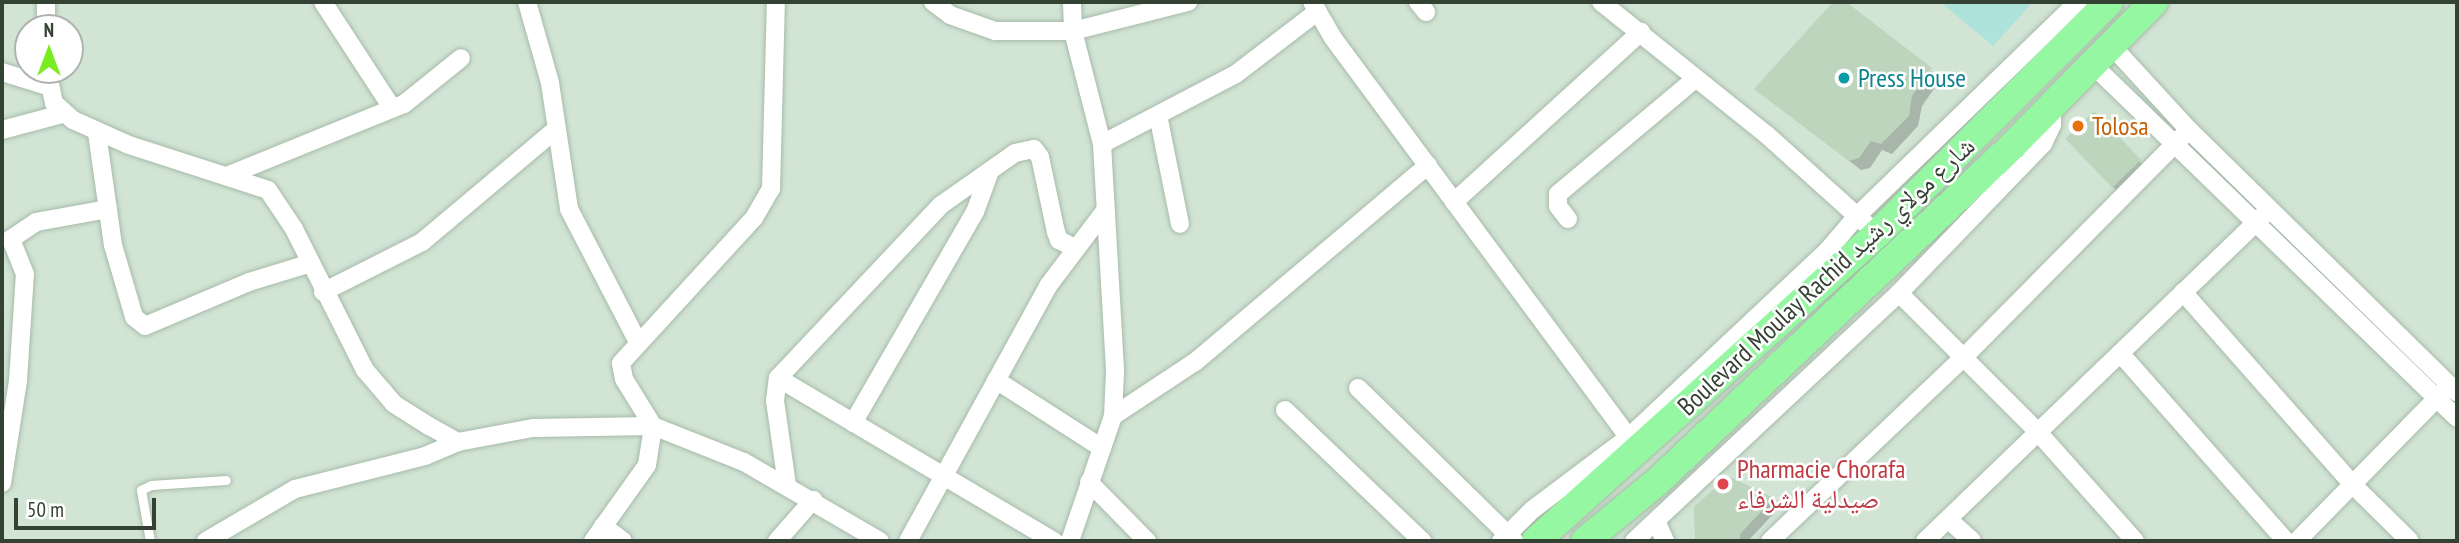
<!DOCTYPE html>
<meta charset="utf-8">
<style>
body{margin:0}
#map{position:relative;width:2459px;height:543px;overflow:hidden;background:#e4f1e5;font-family:"PT Sans Narrow","Noto Naskh Arabic",sans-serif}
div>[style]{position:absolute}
.residential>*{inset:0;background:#d2e4d4}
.green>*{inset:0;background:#aee3dc}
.shadow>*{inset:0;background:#0003;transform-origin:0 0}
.building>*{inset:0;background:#bdd4bd;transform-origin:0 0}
.roads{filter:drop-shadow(0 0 2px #a7bba9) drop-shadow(0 0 2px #a7bba9)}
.service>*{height:9px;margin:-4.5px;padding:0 4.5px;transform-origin:4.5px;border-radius:4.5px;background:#fff}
.minor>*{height:18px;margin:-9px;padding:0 9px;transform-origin:9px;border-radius:9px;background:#fff}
.primary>*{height:28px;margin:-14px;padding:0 14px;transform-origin:14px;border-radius:14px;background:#96f7a2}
.dots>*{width:19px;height:19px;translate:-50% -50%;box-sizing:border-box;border:4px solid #fff;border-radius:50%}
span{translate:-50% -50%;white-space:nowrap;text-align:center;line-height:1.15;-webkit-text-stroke:5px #fff;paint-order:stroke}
.culture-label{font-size:26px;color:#0d838f}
.left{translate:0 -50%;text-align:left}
.food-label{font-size:26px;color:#c56008}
.street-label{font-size:26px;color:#344234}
.health-label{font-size:26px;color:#be3a42}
.frame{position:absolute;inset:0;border:4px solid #344234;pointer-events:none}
.north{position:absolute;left:14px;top:14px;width:70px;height:70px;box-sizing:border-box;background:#fff;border:2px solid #aeb3ae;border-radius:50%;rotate:0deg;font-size:19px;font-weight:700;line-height:28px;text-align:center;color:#344234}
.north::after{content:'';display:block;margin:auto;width:24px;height:32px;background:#79ec1f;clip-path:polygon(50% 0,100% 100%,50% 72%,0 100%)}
.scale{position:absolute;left:14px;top:498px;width:142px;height:32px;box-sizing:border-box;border:4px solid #344234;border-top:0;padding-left:9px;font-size:21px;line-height:24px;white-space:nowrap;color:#344234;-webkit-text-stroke:5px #fff;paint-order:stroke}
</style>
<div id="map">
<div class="residential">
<i style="clip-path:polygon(evenodd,2px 2px,2457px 2px,2457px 541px,2px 541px,2px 2px,28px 28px,70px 28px,70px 70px,28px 70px,28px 28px)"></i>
</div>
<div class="green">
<i style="clip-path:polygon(1940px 2px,2033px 2px,1993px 46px)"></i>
</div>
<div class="shadow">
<i style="clip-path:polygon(1835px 2px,1843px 2px,1941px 79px,1922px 106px,1918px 126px,1892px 154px,1882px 150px,1870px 168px,1861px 170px,1757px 89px)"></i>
<i style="left:2094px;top:114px;width:77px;height:37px;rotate:46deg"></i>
<i style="clip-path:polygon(1728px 478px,1780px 507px,1748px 541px,1696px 541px,1696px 508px)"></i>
</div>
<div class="building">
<i style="clip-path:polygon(1833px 2px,1846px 2px,1932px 68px,1912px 96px,1909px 116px,1881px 144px,1871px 141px,1859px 158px,1849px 161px,1754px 89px)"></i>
<i style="left:2094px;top:111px;width:68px;height:40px;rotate:46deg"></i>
<i style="clip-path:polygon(1728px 476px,1774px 498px,1740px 534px,1740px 541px,1695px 541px,1694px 507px)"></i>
</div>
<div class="roads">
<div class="service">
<i style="left:150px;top:541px;width:52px;rotate:-100deg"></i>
<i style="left:141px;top:490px;width:11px;rotate:-27deg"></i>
<i style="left:151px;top:485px;width:75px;rotate:-3.8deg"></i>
</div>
<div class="minor">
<i style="left:46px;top:2px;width:26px;rotate:90deg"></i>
<i style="left:323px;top:2px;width:126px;rotate:56.9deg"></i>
<i style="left:527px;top:2px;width:84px;rotate:74.1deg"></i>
<i style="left:550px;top:83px;width:127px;rotate:81.4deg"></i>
<i style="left:569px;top:209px;width:150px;rotate:62.6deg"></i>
<i style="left:933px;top:2px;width:21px;rotate:37deg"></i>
<i style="left:950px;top:15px;width:48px;rotate:19.6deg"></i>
<i style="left:995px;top:31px;width:78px"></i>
<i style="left:1073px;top:31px;width:117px;rotate:75.6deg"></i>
<i style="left:1102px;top:144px;width:228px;rotate:86.7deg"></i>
<i style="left:1115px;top:372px;width:44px;rotate:92.6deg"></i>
<i style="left:1113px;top:416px;width:132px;rotate:109deg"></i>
<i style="left:1072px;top:2px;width:29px;rotate:88deg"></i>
<i style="left:1073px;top:31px;width:119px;rotate:-14.2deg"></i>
<i style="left:1312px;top:2px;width:42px;rotate:59.7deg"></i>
<i style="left:1333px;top:38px;width:508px;rotate:53.49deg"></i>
<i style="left:1418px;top:2px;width:13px;rotate:51deg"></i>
<i style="left:1601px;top:2px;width:213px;rotate:38.7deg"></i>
<i style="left:1767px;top:135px;width:148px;rotate:42deg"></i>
<i style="left:2111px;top:45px;width:115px;rotate:47.5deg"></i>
<i style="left:2189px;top:130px;width:375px;rotate:44.4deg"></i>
<i style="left:2092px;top:64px;width:508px;rotate:44.12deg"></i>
<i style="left:47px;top:70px;width:34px;rotate:78deg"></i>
<i style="left:54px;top:103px;width:25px;rotate:42deg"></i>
<i style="left:73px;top:120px;width:61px;rotate:24.1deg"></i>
<i style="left:129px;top:145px;width:146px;rotate:17.9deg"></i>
<i style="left:268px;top:190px;width:47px;rotate:56.3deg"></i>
<i style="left:294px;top:229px;width:158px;rotate:63.3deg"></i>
<i style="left:365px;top:370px;width:45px;rotate:49.5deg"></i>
<i style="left:394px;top:404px;width:41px;rotate:32.2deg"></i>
<i style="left:429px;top:426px;width:33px;rotate:29deg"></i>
<i style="left:458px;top:442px;width:76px;rotate:-10.6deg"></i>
<i style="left:533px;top:428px;width:120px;rotate:-1deg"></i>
<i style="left:653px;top:426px;width:98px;rotate:21.6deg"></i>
<i style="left:744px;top:462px;width:157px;rotate:30.2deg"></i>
<i style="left:2px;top:72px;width:47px;rotate:17.3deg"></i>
<i style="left:1158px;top:115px;width:111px;rotate:78.6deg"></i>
<i style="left:2px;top:130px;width:62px;rotate:-14.9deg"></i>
<i style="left:97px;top:133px;width:113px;rotate:81.9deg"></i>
<i style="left:113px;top:245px;width:75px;rotate:73.7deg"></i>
<i style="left:134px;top:317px;width:14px;rotate:39deg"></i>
<i style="left:145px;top:326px;width:113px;rotate:-22.9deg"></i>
<i style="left:249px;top:282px;width:62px;rotate:-17deg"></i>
<i style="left:1102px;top:144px;width:151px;rotate:-27.6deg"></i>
<i style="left:1236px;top:74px;width:103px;rotate:-37.5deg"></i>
<i style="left:229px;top:175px;width:189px;rotate:-22.1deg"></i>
<i style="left:404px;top:104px;width:73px;rotate:-38.9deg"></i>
<i style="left:1454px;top:202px;width:253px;rotate:-42.3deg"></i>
<i style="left:1568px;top:219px;width:16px;rotate:-128deg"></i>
<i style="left:1558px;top:206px;width:12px;rotate:-90deg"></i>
<i style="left:1558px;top:194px;width:179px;rotate:-40deg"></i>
<i style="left:323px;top:292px;width:111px;rotate:-26.8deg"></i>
<i style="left:422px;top:242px;width:175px;rotate:-40.1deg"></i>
<i style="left:2183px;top:292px;width:259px;rotate:48.6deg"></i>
<i style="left:2354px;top:486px;width:78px;rotate:44.5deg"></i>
<i style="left:1899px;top:293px;width:195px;rotate:45deg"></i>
<i style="left:2037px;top:431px;width:147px;rotate:48.3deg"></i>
<i style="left:2120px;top:353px;width:251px;rotate:48.6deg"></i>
<i style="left:778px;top:378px;width:321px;rotate:30.6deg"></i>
<i style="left:996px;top:380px;width:126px;rotate:32.7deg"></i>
<i style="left:1358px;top:388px;width:219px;rotate:44.4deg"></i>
<i style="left:1285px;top:410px;width:190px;rotate:43.7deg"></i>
<i style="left:1113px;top:416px;width:98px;rotate:-33.4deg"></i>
<i style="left:1195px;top:362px;width:305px;rotate:-40.2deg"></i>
<i style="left:853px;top:423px;width:244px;rotate:-60deg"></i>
<i style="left:975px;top:212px;width:44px;rotate:-69.9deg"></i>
<i style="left:1089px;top:482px;width:83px;rotate:45.5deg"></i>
<i style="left:2px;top:483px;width:103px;rotate:-81.1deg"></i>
<i style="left:18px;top:381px;width:107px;rotate:-86.3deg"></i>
<i style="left:25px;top:274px;width:38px;rotate:-112deg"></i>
<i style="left:11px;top:239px;width:30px;rotate:-34deg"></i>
<i style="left:36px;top:222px;width:73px;rotate:-10.2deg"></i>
<i style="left:787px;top:485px;width:85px;rotate:-98.1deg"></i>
<i style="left:775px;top:401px;width:23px;rotate:-83deg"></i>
<i style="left:778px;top:378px;width:238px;rotate:-46.7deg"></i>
<i style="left:941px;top:205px;width:90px;rotate:-35.1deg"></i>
<i style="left:1015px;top:153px;width:19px;rotate:-12deg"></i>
<i style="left:1034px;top:149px;width:10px;rotate:53deg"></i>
<i style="left:1040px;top:157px;width:77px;rotate:78deg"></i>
<i style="left:1056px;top:232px;width:9px;rotate:69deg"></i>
<i style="left:1059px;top:240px;width:16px;rotate:27deg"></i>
<i style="left:1949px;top:520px;width:31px;rotate:42deg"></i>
<i style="left:1657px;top:523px;width:20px;rotate:66deg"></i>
<i style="left:603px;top:526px;width:25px;rotate:37deg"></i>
<i style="left:206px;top:541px;width:103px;rotate:-30.3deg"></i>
<i style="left:295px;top:489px;width:134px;rotate:-14.2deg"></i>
<i style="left:425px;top:456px;width:36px;rotate:-23deg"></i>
<i style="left:593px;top:541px;width:93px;rotate:-54.6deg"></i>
<i style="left:647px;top:465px;width:39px;rotate:-81deg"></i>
<i style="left:653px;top:426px;width:55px;rotate:-121.7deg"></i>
<i style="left:624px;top:379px;width:16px;rotate:-101deg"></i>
<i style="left:621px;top:363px;width:197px;rotate:-47.5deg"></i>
<i style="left:754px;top:218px;width:34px;rotate:-60deg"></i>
<i style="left:771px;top:189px;width:187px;rotate:-88.5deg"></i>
<i style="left:777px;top:541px;width:55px;rotate:-48.7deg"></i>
<i style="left:908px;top:541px;width:291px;rotate:-61.2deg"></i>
<i style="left:1048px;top:286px;width:93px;rotate:-52.9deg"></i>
<i style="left:1501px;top:541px;width:44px;rotate:-45deg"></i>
<i style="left:1532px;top:510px;width:121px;rotate:-37deg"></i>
<i style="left:1629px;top:437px;width:273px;rotate:-43.2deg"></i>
<i style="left:1828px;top:250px;width:45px;rotate:-49.5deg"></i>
<i style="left:1857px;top:216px;width:308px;rotate:-44.1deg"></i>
<i style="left:1634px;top:541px;width:363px;rotate:-43.1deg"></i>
<i style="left:1899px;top:293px;width:207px;rotate:-46deg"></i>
<i style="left:2043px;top:144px;width:21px;rotate:-65deg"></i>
<i style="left:2052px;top:125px;width:20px;rotate:-90deg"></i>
<i style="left:1770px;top:541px;width:266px;rotate:-43.5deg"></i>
<i style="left:1963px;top:358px;width:321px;rotate:-45.3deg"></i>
<i style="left:1925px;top:541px;width:469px;rotate:-43.9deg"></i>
<i style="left:2297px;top:541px;width:210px;rotate:-45.6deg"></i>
</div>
<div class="primary">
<i style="left:1536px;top:541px;width:459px;rotate:-42deg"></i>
<i style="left:1877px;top:234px;width:328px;rotate:-45deg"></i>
<i style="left:1585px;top:541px;width:94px;rotate:-39.4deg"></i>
<i style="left:1658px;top:481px;width:487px;rotate:-43.4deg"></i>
<i style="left:2012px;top:146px;width:202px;rotate:-45.4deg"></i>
</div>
</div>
<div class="dots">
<i style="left:1844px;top:78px;background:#0f9aa8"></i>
<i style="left:2078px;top:126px;background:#e8710a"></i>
<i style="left:1723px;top:484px;background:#e0444e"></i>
</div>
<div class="culture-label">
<span class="left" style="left:1858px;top:78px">Press House</span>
</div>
<div class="food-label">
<span class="left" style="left:2092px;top:126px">Tolosa</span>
</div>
<div class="street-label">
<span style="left:1826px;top:276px;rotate:-43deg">Boulevard Moulay Rachid شارع مولاي رشيد</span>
</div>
<div class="health-label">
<span class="left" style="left:1737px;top:484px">Pharmacie Chorafa<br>صيدلية الشرفاء</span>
</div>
<div class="frame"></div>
<div class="north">N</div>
<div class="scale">50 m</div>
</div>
